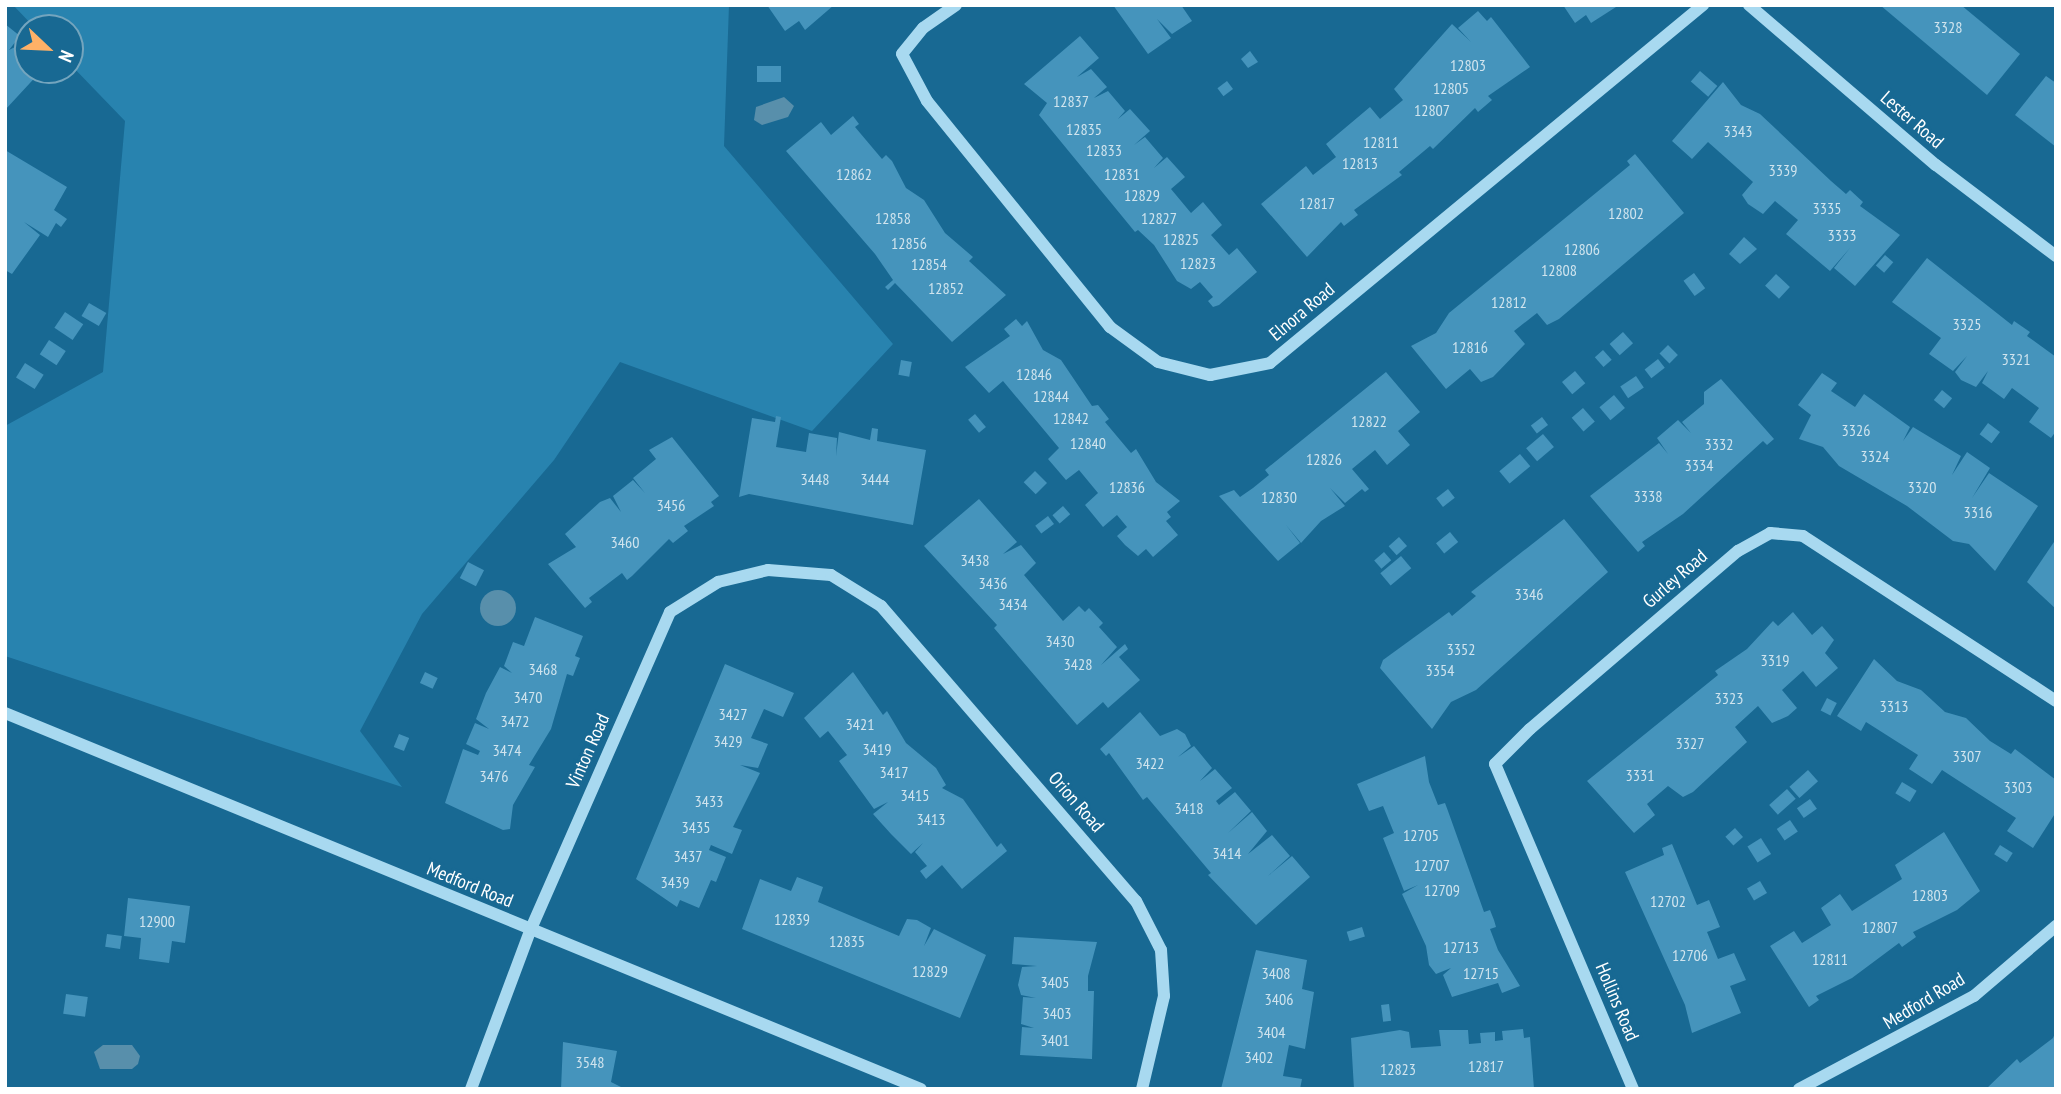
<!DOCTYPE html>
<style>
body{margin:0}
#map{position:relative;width:2061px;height:1094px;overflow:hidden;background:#186993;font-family:"PT Sans Narrow",sans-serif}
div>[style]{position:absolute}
.green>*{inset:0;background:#2883af}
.water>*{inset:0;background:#588fab}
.round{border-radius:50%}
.building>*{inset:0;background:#4594bc;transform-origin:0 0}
.minor>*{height:12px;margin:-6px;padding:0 6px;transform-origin:6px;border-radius:6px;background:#a8d9f0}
span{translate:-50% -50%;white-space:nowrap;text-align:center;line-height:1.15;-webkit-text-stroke:6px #186993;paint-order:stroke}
.number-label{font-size:16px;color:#d0e4ee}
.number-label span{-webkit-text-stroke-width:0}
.street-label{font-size:19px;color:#fff}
.frame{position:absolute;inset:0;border:7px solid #fff;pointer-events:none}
.north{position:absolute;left:14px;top:14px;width:70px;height:70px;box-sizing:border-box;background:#186993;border:2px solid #74a5be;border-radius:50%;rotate:113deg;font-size:19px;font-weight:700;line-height:28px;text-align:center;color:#fff}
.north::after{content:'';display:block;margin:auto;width:24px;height:32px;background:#ffb167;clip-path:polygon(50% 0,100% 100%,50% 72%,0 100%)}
</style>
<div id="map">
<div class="green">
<i style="clip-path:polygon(13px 5px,729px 5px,724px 146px,893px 344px,812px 431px,620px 362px,554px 460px,422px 614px,360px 731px,402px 787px,5px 656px,5px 426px,103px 372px,125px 121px,70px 64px,70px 28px,35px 28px)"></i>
</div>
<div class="water">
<i style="clip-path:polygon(784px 97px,794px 106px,788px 117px,762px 125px,754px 120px,756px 107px)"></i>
<i class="round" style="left:480px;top:590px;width:36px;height:36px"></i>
<i style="clip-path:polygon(103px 1045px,132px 1045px,140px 1056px,138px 1064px,132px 1069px,100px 1069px,94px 1052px)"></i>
</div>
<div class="building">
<i style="clip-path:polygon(767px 5px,834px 5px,805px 30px,799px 21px,785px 31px)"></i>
<i style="clip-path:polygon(1113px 5px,1181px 5px,1192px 21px,1172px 34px,1157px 19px,1171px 38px,1148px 54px)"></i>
<i style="clip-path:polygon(1563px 5px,1615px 5px,1616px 7px,1591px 23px,1586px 15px,1575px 23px)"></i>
<i style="clip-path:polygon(1880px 5px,1961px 5px,2020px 54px,1987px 95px)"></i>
<i style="clip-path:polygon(1478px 11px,1487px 21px,1491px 17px,1530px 67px,1488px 96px,1492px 100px,1478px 112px,1475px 108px,1433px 149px,1430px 146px,1399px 172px,1402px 175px,1354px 210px,1358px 215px,1344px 226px,1341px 222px,1307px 257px,1261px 204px,1306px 166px,1313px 175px,1336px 157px,1326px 144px,1370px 107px,1380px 119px,1403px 100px,1394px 89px,1452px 24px,1471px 42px,1458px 28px)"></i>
<i style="clip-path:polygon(5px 24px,20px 36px,9px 50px,27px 41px,28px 70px,42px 70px,5px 110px)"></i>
<i style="clip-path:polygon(1080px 36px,1099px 58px,1077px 77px,1091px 69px,1107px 87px,1094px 98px,1108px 91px,1125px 111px,1118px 119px,1130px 109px,1150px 131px,1134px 145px,1145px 137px,1163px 158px,1154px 168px,1167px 157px,1185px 177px,1171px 189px,1191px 213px,1203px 202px,1222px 225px,1211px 235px,1229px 255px,1237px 248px,1257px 272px,1219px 305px,1213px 307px,1208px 301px,1213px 297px,1200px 282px,1191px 289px,1177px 281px,1154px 245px,1138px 230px,1135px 232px,1039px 115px,1047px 103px,1024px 84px)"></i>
<i style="clip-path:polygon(1250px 51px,1258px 62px,1248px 68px,1241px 59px)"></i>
<i style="left:757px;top:66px;width:24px;height:16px"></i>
<i style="left:1700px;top:71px;width:23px;height:14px;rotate:41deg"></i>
<i style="clip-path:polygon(2046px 76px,2056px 83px,2056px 147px,2015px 115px)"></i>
<i style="left:1227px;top:81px;width:10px;height:12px;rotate:53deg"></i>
<i style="clip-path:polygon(1723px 82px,1741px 105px,1760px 114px,1831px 181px,1846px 194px,1850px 190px,1863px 202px,1860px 206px,1900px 235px,1855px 286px,1834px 268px,1850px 248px,1830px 271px,1786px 234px,1798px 220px,1775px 201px,1763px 214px,1748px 204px,1742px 195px,1753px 182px,1708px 142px,1692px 159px,1672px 141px)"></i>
<i style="clip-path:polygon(853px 116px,859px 124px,855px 127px,882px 159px,886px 155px,892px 161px,906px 188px,924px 200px,945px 233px,973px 257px,969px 261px,1006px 295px,952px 342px,895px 283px,888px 290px,885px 287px,893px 280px,875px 254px,786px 151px,821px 122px,831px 135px)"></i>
<i style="clip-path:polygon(5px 150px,67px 187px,54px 210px,67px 219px,61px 227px,56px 223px,48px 237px,24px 222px,40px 235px,12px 274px,5px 270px)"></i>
<i style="clip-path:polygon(1635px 154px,1684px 213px,1559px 319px,1547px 325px,1537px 313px,1514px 331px,1525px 344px,1493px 377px,1481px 382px,1470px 369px,1446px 389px,1411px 346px,1436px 333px,1449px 313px,1630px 165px,1627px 161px)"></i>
<i style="clip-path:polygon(1744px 237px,1757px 249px,1740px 264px,1729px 254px)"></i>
<i style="left:1885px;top:255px;width:11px;height:14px;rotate:41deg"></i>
<i style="clip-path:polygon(1927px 258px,2012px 325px,2014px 321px,2030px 332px,2027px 336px,2056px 357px,2056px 431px,2051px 438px,2029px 422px,2039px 408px,2012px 388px,2004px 399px,1982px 383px,1988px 371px,1976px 387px,1961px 380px,1955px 372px,1967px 356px,1953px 371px,1929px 354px,1941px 338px,1892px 302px)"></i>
<i style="left:1694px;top:273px;width:19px;height:13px;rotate:54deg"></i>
<i style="left:1776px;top:274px;width:19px;height:16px;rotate:43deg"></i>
<i style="left:89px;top:303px;width:20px;height:15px;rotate:30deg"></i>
<i style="left:65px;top:312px;width:22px;height:19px;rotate:34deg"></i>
<i style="clip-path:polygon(1016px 319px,1022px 326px,1027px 321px,1043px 350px,1061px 360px,1092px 406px,1098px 405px,1109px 419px,1105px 422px,1131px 453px,1136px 449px,1156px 482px,1180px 501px,1167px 512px,1171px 517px,1166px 521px,1178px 535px,1153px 557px,1146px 549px,1138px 556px,1125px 545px,1117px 536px,1127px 527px,1117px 515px,1103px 527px,1085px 505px,1098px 493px,1079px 470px,1066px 480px,1048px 459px,1059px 448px,1003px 381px,989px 393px,965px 367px,1010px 336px,1004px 329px)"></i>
<i style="left:1623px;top:332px;width:15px;height:18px;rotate:48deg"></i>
<i style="left:49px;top:340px;width:20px;height:17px;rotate:33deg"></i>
<i style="left:1668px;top:345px;width:14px;height:12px;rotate:45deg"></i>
<i style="left:1603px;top:350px;width:13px;height:11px;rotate:48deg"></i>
<i style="left:1658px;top:359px;width:11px;height:17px;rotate:52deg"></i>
<i style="left:901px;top:360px;width:11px;height:15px;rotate:10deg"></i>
<i style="left:25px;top:363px;width:22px;height:17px;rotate:32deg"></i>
<i style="left:1575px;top:371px;width:16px;height:17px;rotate:50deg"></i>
<i style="clip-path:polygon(1386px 372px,1420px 412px,1398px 431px,1410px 445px,1387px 465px,1375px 450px,1352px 469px,1369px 489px,1365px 492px,1362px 489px,1345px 503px,1330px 488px,1345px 506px,1321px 521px,1301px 543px,1286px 525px,1300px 543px,1278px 561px,1219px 496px,1234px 490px,1240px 497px,1253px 488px,1269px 475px,1265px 470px)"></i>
<i style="clip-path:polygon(1822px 373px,1837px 383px,1831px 391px,1855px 407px,1864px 394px,1910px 427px,1903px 441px,1913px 427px,1961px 456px,1952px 475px,1967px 452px,1990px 468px,1972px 498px,1989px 473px,2038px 506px,1995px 571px,1969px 544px,1953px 541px,1907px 506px,1839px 466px,1823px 447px,1799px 439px,1811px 415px,1798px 405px)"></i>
<i style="left:1636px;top:376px;width:14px;height:19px;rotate:56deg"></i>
<i style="clip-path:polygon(1721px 379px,1774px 439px,1767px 445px,1763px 441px,1683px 514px,1642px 542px,1645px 546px,1638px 552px,1590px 496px,1659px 443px,1668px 454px,1657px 438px,1678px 420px,1691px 433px,1682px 422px,1704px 404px,1704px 392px)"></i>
<i style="left:1942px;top:390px;width:13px;height:13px;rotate:39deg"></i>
<i style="left:1614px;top:395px;width:17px;height:19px;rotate:50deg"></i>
<i style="left:1583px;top:408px;width:18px;height:15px;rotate:49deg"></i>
<i style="left:975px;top:414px;width:17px;height:9px;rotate:50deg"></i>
<i style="clip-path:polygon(776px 416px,781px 417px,776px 447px,806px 452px,809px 433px,837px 438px,836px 456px,839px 432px,870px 440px,872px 428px,878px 429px,877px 441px,926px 450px,913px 525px,749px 494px,739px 497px,752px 418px,775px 422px)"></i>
<i style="left:1542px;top:417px;width:10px;height:14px;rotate:53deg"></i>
<i style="left:1988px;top:423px;width:15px;height:14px;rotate:37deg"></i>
<i style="left:1543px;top:434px;width:17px;height:22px;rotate:50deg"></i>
<i style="clip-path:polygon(672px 437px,719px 496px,711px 502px,714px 506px,684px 526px,688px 531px,673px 543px,669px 539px,632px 576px,627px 580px,622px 573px,589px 598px,592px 602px,585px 608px,548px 564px,576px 547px,565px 534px,600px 502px,610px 498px,621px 512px,613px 496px,633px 480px,645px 493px,633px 478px,656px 459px,649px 450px)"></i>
<i style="left:1520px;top:454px;width:16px;height:27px;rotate:50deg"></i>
<i style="left:1035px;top:471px;width:17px;height:16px;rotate:45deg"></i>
<i style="left:1448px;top:489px;width:11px;height:15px;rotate:52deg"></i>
<i style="clip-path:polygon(979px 499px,1017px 542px,1003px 554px,1021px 545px,1036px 563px,1024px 575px,1063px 621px,1079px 606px,1085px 612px,1089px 608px,1103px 623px,1099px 627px,1117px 647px,1101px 665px,1125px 644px,1128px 649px,1119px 657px,1140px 680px,1108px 708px,1103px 702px,1077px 725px,994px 628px,997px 625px,924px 546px)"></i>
<i style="left:1063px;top:506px;width:11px;height:14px;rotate:49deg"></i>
<i style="left:1048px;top:516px;width:10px;height:16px;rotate:53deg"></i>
<i style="clip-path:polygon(1564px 519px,1608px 572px,1476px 690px,1451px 702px,1432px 729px,1380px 668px,1383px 660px,1449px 612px,1452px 616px,1476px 596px,1471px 592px)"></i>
<i style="left:1450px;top:532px;width:13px;height:18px;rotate:51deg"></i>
<i style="left:1399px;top:537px;width:12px;height:14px;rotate:48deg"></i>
<i style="clip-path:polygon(2056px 539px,2056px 609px,2027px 582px)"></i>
<i style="left:1384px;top:552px;width:11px;height:13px;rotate:49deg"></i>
<i style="left:1401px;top:556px;width:16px;height:27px;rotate:50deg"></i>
<i style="left:468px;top:562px;width:18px;height:18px;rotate:27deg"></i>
<i style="clip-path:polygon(1793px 612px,1812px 635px,1822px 626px,1834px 640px,1825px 653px,1838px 668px,1816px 687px,1803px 671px,1782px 690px,1797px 708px,1788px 716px,1772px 723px,1758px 706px,1735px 727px,1747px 742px,1693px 792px,1683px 797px,1668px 786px,1647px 804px,1655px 815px,1634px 833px,1587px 781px,1718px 675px,1715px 671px,1747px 649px,1773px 621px,1778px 626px)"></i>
<i style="clip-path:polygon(535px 617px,583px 636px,575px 656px,580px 658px,573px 676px,567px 674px,551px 729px,529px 765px,535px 767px,513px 805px,510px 829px,503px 830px,445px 803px,463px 749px,478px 755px,480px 751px,466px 744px,475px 723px,489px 729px,476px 719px,486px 693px,500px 667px,512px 673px,504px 666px,513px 642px,524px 646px)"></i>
<i style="clip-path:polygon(1874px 659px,1897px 681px,1921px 690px,1945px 712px,1966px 718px,1990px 741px,2011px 754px,2015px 749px,2056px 780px,2056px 812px,2033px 848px,2007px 831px,2016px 818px,1942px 770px,1932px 784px,1909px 769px,1918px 755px,1866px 722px,1861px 731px,1837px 716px)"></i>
<i style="clip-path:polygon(725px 664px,794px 693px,783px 717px,764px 709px,751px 738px,768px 744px,758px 768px,740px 765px,760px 773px,733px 827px,742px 830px,732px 854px,711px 845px,709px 850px,726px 857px,716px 882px,711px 880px,699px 908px,680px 900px,677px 907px,636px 879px)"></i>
<i style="left:425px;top:672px;width:14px;height:12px;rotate:25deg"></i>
<i style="clip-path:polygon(853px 672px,883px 715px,887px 711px,906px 743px,936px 768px,946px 785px,942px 788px,963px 799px,997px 847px,1001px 843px,1007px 851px,962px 889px,942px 865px,926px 879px,920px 871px,927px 866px,915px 852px,923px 843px,911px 854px,891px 834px,873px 814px,888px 802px,874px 809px,839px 761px,847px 755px,828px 731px,820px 738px,804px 718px)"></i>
<i style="left:1827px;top:698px;width:11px;height:14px;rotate:27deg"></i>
<i style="clip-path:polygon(1140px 712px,1160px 736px,1177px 729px,1185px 734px,1191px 746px,1178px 757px,1194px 746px,1212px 768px,1200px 781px,1215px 769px,1232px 788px,1216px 801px,1219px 805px,1235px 792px,1251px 811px,1228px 833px,1252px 812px,1267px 831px,1248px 854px,1272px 835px,1290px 856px,1268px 876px,1292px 856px,1310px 877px,1256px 925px,1208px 875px,1211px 873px,1147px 797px,1143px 800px,1109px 753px,1106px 756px,1100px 749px)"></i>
<i style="left:399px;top:734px;width:11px;height:14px;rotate:22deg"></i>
<i style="clip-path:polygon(1425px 756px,1429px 782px,1438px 805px,1445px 803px,1448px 811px,1484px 912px,1490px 910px,1494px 920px,1496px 927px,1490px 929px,1498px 950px,1520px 986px,1502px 993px,1498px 983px,1452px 997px,1443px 975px,1451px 968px,1436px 974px,1429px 965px,1426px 946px,1402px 894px,1418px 885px,1404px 891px,1383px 838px,1394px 833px,1383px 806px,1369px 811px,1357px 784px)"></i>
<i style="left:1808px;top:770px;width:15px;height:25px;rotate:48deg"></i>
<i style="left:1902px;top:782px;width:17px;height:13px;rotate:31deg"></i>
<i style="left:1787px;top:789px;width:13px;height:24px;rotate:48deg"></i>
<i style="left:1810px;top:799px;width:12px;height:16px;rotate:55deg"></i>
<i style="left:1790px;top:820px;width:14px;height:16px;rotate:56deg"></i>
<i style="left:1735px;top:828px;width:12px;height:13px;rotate:48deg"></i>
<i style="clip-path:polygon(1944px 832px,1980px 891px,1957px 910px,1913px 932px,1916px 937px,1902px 947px,1899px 943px,1852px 978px,1816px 996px,1819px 1000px,1809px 1007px,1770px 946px,1794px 931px,1802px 943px,1831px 925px,1821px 908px,1840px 894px,1852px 911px,1902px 879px,1895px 865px)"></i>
<i style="left:1761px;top:838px;width:19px;height:16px;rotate:58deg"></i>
<i style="clip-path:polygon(1672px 844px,1697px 905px,1709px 900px,1720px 927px,1707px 932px,1718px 959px,1734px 953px,1746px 980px,1730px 986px,1741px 1013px,1692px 1033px,1685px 1005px,1625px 872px,1664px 855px,1662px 848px)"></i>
<i style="left:2000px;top:845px;width:15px;height:11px;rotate:32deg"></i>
<i style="clip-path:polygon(797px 877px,823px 887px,818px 902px,899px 936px,907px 919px,917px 920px,931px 928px,924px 946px,934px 929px,986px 955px,960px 1018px,742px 929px,760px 879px,791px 891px)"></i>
<i style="left:1760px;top:881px;width:14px;height:15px;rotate:60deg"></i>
<i style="clip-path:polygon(128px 898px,190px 906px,185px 943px,172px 941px,169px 963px,139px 959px,141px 938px,124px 936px)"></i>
<i style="left:1362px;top:927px;width:10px;height:16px;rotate:73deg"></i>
<i style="left:107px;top:934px;width:15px;height:13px;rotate:8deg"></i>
<i style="clip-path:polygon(1014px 937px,1097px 942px,1088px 976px,1088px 991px,1094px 991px,1092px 1059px,1020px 1055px,1022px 1027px,1034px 1028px,1021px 1024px,1023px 997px,1036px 998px,1021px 995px,1018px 985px,1022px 967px,1037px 966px,1012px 964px)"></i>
<i style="clip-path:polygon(1256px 950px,1307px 960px,1302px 989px,1314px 992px,1305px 1049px,1289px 1045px,1283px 1076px,1302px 1079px,1300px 1089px,1221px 1089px)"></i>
<i style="left:66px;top:994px;width:22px;height:20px;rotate:8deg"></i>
<i style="left:1389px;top:1004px;width:17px;height:8px;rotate:83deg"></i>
<i style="clip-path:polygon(1523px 1029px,1524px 1038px,1530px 1037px,1534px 1089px,1354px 1089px,1351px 1038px,1400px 1030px,1409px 1032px,1411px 1048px,1441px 1046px,1439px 1030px,1468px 1030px,1469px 1044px,1481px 1043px,1480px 1033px,1495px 1032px,1495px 1041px,1503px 1040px,1502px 1031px)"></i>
<i style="clip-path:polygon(2056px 1031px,2056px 1089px,1986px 1089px,2017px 1059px,2020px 1063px,2053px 1038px)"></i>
<i style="clip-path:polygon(563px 1042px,617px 1051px,611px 1082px,625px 1089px,561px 1089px)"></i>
</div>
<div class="minor">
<i style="left:956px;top:5px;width:40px;rotate:145.1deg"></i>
<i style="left:923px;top:28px;width:33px;rotate:129deg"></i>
<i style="left:902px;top:54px;width:53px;rotate:62deg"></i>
<i style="left:927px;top:101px;width:291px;rotate:51deg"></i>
<i style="left:1110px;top:327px;width:59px;rotate:36.1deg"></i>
<i style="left:1158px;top:362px;width:54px;rotate:14deg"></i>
<i style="left:1210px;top:375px;width:61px;rotate:-11.3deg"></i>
<i style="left:1270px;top:363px;width:562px;rotate:-39.58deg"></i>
<i style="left:1749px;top:5px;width:246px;rotate:40.6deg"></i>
<i style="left:1936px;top:165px;width:151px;rotate:37.2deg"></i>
<i style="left:5px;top:713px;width:990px;rotate:22.32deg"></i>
<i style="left:471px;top:1089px;width:169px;rotate:-69.5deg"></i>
<i style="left:530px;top:931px;width:348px;rotate:-66.3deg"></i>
<i style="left:670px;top:612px;width:57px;rotate:-32deg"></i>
<i style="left:718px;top:582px;width:51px;rotate:-13.5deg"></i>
<i style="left:768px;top:570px;width:63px;rotate:4.5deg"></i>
<i style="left:831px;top:575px;width:59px;rotate:31.8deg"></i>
<i style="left:881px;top:606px;width:390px;rotate:49.2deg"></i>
<i style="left:1136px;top:901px;width:55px;rotate:63deg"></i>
<i style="left:1161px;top:950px;width:46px;rotate:86.3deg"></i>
<i style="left:1164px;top:996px;width:96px;rotate:103.3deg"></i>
<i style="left:1633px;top:1089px;width:353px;rotate:-113deg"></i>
<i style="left:1495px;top:764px;width:49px;rotate:-45deg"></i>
<i style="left:1530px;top:729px;width:274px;rotate:-40.6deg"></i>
<i style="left:1738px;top:551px;width:37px;rotate:-29deg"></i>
<i style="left:1770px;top:533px;width:33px;rotate:5deg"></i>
<i style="left:1803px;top:536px;width:302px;rotate:33.1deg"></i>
<i style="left:1799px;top:1089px;width:198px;rotate:-28deg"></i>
<i style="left:1974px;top:996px;width:108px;rotate:-40.5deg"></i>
</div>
<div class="number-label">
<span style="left:1948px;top:27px">3328</span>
<span style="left:1468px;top:65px">12803</span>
<span style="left:1451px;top:88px">12805</span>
<span style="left:1071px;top:101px">12837</span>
<span style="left:1432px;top:110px">12807</span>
<span style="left:1084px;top:129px">12835</span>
<span style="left:1738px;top:131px">3343</span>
<span style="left:1381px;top:142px">12811</span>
<span style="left:1104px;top:150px">12833</span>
<span style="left:1360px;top:163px">12813</span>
<span style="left:1783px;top:170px">3339</span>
<span style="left:854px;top:174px">12862</span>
<span style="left:1122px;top:174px">12831</span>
<span style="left:1142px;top:195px">12829</span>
<span style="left:1317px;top:203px">12817</span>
<span style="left:1827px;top:208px">3335</span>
<span style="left:1626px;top:213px">12802</span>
<span style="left:893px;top:218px">12858</span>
<span style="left:1159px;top:218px">12827</span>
<span style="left:1842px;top:235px">3333</span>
<span style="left:1181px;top:239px">12825</span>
<span style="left:909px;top:243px">12856</span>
<span style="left:1582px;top:249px">12806</span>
<span style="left:1198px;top:263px">12823</span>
<span style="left:929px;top:264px">12854</span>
<span style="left:1559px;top:270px">12808</span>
<span style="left:946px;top:288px">12852</span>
<span style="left:1509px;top:302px">12812</span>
<span style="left:1967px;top:324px">3325</span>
<span style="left:1470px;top:347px">12816</span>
<span style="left:2016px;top:359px">3321</span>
<span style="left:1034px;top:374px">12846</span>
<span style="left:1051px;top:396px">12844</span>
<span style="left:1071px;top:418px">12842</span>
<span style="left:1369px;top:421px">12822</span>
<span style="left:1856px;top:430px">3326</span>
<span style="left:1088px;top:443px">12840</span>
<span style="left:1719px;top:444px">3332</span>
<span style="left:1875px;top:456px">3324</span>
<span style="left:1324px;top:459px">12826</span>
<span style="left:1699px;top:465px">3334</span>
<span style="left:815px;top:479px">3448</span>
<span style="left:875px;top:479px">3444</span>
<span style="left:1127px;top:487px">12836</span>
<span style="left:1922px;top:487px">3320</span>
<span style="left:1648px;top:496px">3338</span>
<span style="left:1279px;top:497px">12830</span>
<span style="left:671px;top:505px">3456</span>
<span style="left:1978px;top:512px">3316</span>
<span style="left:625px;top:542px">3460</span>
<span style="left:975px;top:560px">3438</span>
<span style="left:993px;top:583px">3436</span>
<span style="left:1529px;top:594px">3346</span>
<span style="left:1013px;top:604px">3434</span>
<span style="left:1060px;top:641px">3430</span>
<span style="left:1461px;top:649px">3352</span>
<span style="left:1775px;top:660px">3319</span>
<span style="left:1078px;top:664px">3428</span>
<span style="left:543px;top:669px">3468</span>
<span style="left:1440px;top:670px">3354</span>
<span style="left:528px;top:697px">3470</span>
<span style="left:1729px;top:698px">3323</span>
<span style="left:1894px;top:706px">3313</span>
<span style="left:733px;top:714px">3427</span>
<span style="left:515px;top:721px">3472</span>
<span style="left:860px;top:724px">3421</span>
<span style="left:728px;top:741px">3429</span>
<span style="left:1690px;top:743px">3327</span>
<span style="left:877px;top:749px">3419</span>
<span style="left:507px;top:750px">3474</span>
<span style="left:1967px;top:756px">3307</span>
<span style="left:1150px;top:763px">3422</span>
<span style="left:894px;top:772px">3417</span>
<span style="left:1640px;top:775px">3331</span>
<span style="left:494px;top:776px">3476</span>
<span style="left:2018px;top:787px">3303</span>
<span style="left:915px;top:795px">3415</span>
<span style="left:709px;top:801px">3433</span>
<span style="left:1189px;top:808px">3418</span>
<span style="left:931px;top:819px">3413</span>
<span style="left:696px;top:827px">3435</span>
<span style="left:1421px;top:835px">12705</span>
<span style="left:1227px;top:853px">3414</span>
<span style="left:688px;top:856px">3437</span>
<span style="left:1432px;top:865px">12707</span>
<span style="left:675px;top:882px">3439</span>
<span style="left:1442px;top:890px">12709</span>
<span style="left:1930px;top:895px">12803</span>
<span style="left:1668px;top:901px">12702</span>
<span style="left:792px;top:919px">12839</span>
<span style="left:157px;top:921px">12900</span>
<span style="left:1880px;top:927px">12807</span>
<span style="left:847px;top:941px">12835</span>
<span style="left:1461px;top:947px">12713</span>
<span style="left:1690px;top:955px">12706</span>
<span style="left:1830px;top:959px">12811</span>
<span style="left:930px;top:971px">12829</span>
<span style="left:1276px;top:973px">3408</span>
<span style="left:1481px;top:973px">12715</span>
<span style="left:1055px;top:982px">3405</span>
<span style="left:1279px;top:999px">3406</span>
<span style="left:1057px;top:1013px">3403</span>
<span style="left:1271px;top:1032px">3404</span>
<span style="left:1055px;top:1040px">3401</span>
<span style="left:1259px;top:1057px">3402</span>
<span style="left:590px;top:1062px">3548</span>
<span style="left:1486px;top:1066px">12817</span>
<span style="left:1398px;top:1069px">12823</span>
</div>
<div class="street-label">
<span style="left:1912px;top:120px;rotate:41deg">Lester Road</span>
<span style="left:1302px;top:312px;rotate:-40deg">Elnora Road</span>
<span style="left:1675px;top:579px;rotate:-41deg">Gurley Road</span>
<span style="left:588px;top:751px;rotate:-66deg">Vinton Road</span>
<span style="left:1076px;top:802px;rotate:49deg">Orion Road</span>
<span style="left:470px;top:885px;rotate:22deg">Medford Road</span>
<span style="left:1924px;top:1001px;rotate:-31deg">Medford Road</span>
<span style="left:1617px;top:1002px;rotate:67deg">Hollins Road</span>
</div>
<div class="frame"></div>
<div class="north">N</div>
</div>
